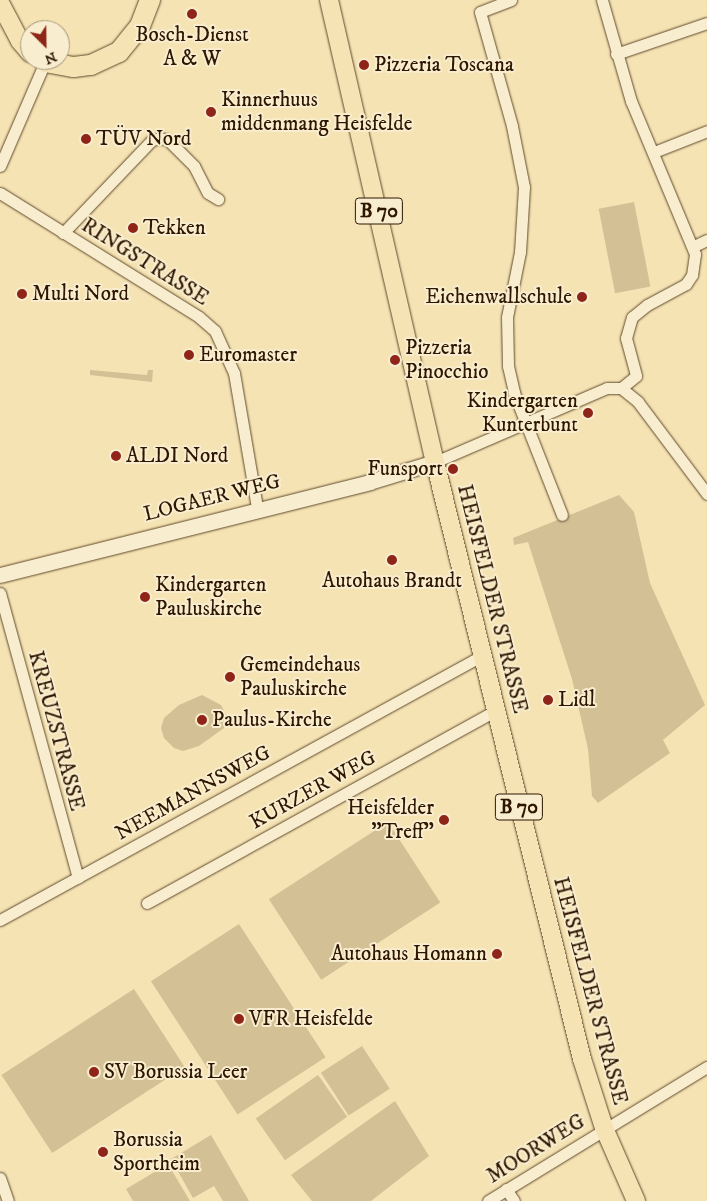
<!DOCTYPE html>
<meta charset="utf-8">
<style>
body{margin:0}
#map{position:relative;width:707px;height:1201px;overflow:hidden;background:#f5e3b3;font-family:"IM FELL DW Pica",serif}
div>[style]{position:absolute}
.green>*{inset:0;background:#d3c095;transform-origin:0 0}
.roads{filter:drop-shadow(0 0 1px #60492d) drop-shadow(0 0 1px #60492d)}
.street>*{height:11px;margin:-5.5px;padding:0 5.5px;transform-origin:5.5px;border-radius:5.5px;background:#f8edce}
.secondary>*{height:15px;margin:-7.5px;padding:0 7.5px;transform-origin:7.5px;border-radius:7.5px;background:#f8edce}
.primary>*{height:18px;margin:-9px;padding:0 9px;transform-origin:9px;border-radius:9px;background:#f5e3b3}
.highway>*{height:20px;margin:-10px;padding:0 10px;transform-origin:10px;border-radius:10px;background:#f5e3b3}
.dots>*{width:14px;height:14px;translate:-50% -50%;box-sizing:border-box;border:2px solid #f8edce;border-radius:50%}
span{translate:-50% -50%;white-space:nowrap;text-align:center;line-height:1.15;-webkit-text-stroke:4px #f8edce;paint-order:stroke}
.shield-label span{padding:1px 4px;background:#f8edce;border:1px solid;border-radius:4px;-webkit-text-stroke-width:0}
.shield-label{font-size:20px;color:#2f1600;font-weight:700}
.poi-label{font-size:21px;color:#2f1600}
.left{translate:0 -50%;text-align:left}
.right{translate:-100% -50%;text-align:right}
.street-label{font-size:21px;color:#2f1600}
.north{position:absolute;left:20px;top:20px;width:50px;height:50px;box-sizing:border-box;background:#f8edce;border:1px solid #a8977c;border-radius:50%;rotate:157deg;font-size:14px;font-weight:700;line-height:20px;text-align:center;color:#2f1600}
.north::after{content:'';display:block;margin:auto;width:18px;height:22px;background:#8f2418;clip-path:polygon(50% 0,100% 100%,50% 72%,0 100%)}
</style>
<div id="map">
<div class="green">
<i style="left:634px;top:202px;width:86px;height:36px;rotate:79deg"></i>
<i style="clip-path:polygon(90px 370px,147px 375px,148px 370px,153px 370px,152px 382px,90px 375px)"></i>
<i style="clip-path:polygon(619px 495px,634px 512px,650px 583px,705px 705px,663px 740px,670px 753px,598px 803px,592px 796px,588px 749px,572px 679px,528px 542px,514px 545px,513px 538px)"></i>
<i style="clip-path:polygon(202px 695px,221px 705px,227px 716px,224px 728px,199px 746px,183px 751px,174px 748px,164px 738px,161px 728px,164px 718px,179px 705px)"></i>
<i style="left:388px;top:822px;width:96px;height:142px;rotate:57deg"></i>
<i style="left:239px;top:924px;width:159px;height:105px;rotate:57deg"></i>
<i style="left:134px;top:989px;width:93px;height:158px;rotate:57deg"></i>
<i style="left:362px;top:1046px;width:51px;height:49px;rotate:57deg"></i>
<i style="left:318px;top:1075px;width:51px;height:76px;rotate:55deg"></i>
<i style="clip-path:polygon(395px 1101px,429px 1156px,371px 1201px,312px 1201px,291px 1175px)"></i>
<i style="clip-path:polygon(211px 1135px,249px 1201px,223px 1201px,214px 1186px,193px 1198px,171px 1159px)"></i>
<i style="clip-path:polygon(168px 1164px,190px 1201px,133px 1201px,126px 1189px)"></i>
</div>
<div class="roads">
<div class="street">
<i style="left:511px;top:0;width:33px;rotate:159deg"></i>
<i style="left:480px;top:12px;width:118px;rotate:74.3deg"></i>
<i style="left:512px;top:126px;width:62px;rotate:78.9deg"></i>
<i style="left:524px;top:187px;width:65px;rotate:93.5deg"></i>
<i style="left:520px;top:252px;width:66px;rotate:101.3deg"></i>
<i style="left:507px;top:317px;width:49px;rotate:88.8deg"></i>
<i style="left:508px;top:366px;width:28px;rotate:77deg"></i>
<i style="left:514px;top:393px;width:131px;rotate:68.5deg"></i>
<i style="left:602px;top:0;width:105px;rotate:74deg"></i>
<i style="left:631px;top:101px;width:166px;rotate:67.3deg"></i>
<i style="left:695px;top:254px;width:21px;rotate:98deg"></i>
<i style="left:692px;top:275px;width:11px;rotate:124deg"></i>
<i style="left:686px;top:284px;width:44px;rotate:151.7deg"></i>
<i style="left:647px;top:305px;width:19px;rotate:141deg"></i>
<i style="left:632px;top:317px;width:22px;rotate:106deg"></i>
<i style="left:626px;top:338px;width:39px;rotate:75deg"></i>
<i style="left:636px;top:376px;width:19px;rotate:141deg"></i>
<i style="left:616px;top:54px;width:96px;rotate:-18.8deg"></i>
<i style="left:654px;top:152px;width:57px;rotate:-21.6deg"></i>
<i style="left:0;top:166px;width:113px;rotate:-66.6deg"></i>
<i style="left:0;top:193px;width:234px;rotate:31.9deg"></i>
<i style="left:199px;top:317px;width:21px;rotate:41deg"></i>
<i style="left:215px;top:331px;width:46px;rotate:65.7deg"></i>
<i style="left:234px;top:373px;width:137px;rotate:80.3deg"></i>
<i style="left:63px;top:233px;width:129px;rotate:-46.3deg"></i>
<i style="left:152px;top:140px;width:8px;rotate:-14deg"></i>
<i style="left:160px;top:138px;width:8px;rotate:14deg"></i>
<i style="left:168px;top:140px;width:37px;rotate:45deg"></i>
<i style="left:194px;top:166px;width:30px;rotate:63deg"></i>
<i style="left:208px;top:193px;width:12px;rotate:31deg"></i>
<i style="left:694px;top:246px;width:14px;rotate:-25deg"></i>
<i style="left:435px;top:462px;width:187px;rotate:-23.3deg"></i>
<i style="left:607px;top:388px;width:14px"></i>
<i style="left:621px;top:388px;width:22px;rotate:39deg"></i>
<i style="left:638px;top:402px;width:115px;rotate:53.1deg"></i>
<i style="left:0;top:593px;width:295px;rotate:74.7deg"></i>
<i style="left:147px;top:903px;width:400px;rotate:-28.9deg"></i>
<i style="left:0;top:920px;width:551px;rotate:-28.75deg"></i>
<i style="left:0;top:1178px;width:24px;rotate:71deg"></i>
<i style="left:506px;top:1189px;width:14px;rotate:56deg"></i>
<i style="left:488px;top:1201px;width:257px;rotate:-31.5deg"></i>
</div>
<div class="secondary">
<i style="left:0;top:575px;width:381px;rotate:-14.1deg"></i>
<i style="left:369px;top:482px;width:69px;rotate:-16.9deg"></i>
</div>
<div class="primary">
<i style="left:329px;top:0;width:474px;rotate:77.1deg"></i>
<i style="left:435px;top:462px;width:615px;rotate:76.17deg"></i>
<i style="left:582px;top:1059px;width:72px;rotate:72.3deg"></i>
<i style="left:604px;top:1128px;width:80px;rotate:66.3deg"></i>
<i style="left:0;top:3px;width:43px;rotate:62.2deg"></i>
<i style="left:20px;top:41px;width:16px;rotate:50deg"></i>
</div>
<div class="highway">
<i style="left:45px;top:62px;width:29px;rotate:10deg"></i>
<i style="left:74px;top:67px;width:17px;rotate:-7deg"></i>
<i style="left:91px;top:65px;width:31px;rotate:-25deg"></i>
<i style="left:119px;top:52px;width:33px;rotate:-51deg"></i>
<i style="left:140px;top:26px;width:28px;rotate:-69deg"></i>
</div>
</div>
<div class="dots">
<i style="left:192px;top:14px;background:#8f2418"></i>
<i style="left:364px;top:65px;background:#8f2418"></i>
<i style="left:211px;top:112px;background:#8f2418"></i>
<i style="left:86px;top:139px;background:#8f2418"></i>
<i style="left:133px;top:228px;background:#8f2418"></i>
<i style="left:22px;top:294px;background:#8f2418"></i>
<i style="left:582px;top:297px;background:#8f2418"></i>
<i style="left:189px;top:355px;background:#8f2418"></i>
<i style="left:395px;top:360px;background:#8f2418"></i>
<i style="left:588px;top:413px;background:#8f2418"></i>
<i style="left:116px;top:456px;background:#8f2418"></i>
<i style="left:453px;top:469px;background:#8f2418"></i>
<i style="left:392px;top:560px;background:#8f2418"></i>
<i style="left:145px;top:597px;background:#8f2418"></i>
<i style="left:230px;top:677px;background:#8f2418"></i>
<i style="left:548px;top:700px;background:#8f2418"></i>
<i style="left:202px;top:720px;background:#8f2418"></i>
<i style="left:444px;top:820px;background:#8f2418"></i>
<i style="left:497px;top:954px;background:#8f2418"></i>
<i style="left:239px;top:1019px;background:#8f2418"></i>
<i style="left:94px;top:1072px;background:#8f2418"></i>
<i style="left:103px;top:1152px;background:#8f2418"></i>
</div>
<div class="shield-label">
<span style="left:379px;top:211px">B 70</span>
<span style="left:519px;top:807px">B 70</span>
</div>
<div class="poi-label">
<span style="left:192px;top:47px">Bosch-Dienst<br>A &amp; W</span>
<span class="left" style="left:374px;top:65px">Pizzeria Toscana</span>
<span class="left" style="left:221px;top:112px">Kinnerhuus<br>middenmang Heisfelde</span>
<span class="left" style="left:96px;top:139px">TÜV Nord</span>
<span class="left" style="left:143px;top:228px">Tekken</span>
<span class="left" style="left:32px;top:294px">Multi Nord</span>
<span class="right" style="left:572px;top:297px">Eichenwallschule</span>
<span class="left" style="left:405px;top:360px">Pizzeria<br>Pinocchio</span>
<span class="left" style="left:199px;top:355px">Euromaster</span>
<span class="right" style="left:578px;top:413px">Kindergarten<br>Kunterbunt</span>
<span class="left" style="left:126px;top:456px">ALDI Nord</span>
<span class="right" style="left:443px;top:469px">Funsport</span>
<span style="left:392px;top:581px">Autohaus Brandt</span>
<span class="left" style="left:155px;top:597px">Kindergarten<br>Pauluskirche</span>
<span class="left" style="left:240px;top:677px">Gemeindehaus<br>Pauluskirche</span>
<span class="left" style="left:558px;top:700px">Lidl</span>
<span class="left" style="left:212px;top:720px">Paulus-Kirche</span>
<span class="right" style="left:434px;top:820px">Heisfelder<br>"Treff"</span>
<span class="right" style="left:487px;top:954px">Autohaus Homann</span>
<span class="left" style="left:249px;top:1019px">VFR Heisfelde</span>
<span class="left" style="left:104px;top:1072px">SV Borussia Leer</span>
<span class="left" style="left:113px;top:1152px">Borussia<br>Sportheim</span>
</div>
<div class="street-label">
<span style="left:145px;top:262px;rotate:32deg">RINGSTRASSE</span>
<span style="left:212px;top:498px;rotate:-14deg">LOGAER WEG</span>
<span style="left:492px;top:599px;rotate:76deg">HEISFELDER STRASSE</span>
<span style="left:56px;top:731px;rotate:75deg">KREUZSTRASSE</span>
<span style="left:313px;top:790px;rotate:-29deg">KURZER WEG</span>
<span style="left:193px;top:793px;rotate:-29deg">NEEMANNSWEG</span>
<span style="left:590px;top:991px;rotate:75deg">HEISFELDER STRASSE</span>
<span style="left:536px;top:1149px;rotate:-32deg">MOORWEG</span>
</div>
<div class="north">N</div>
</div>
